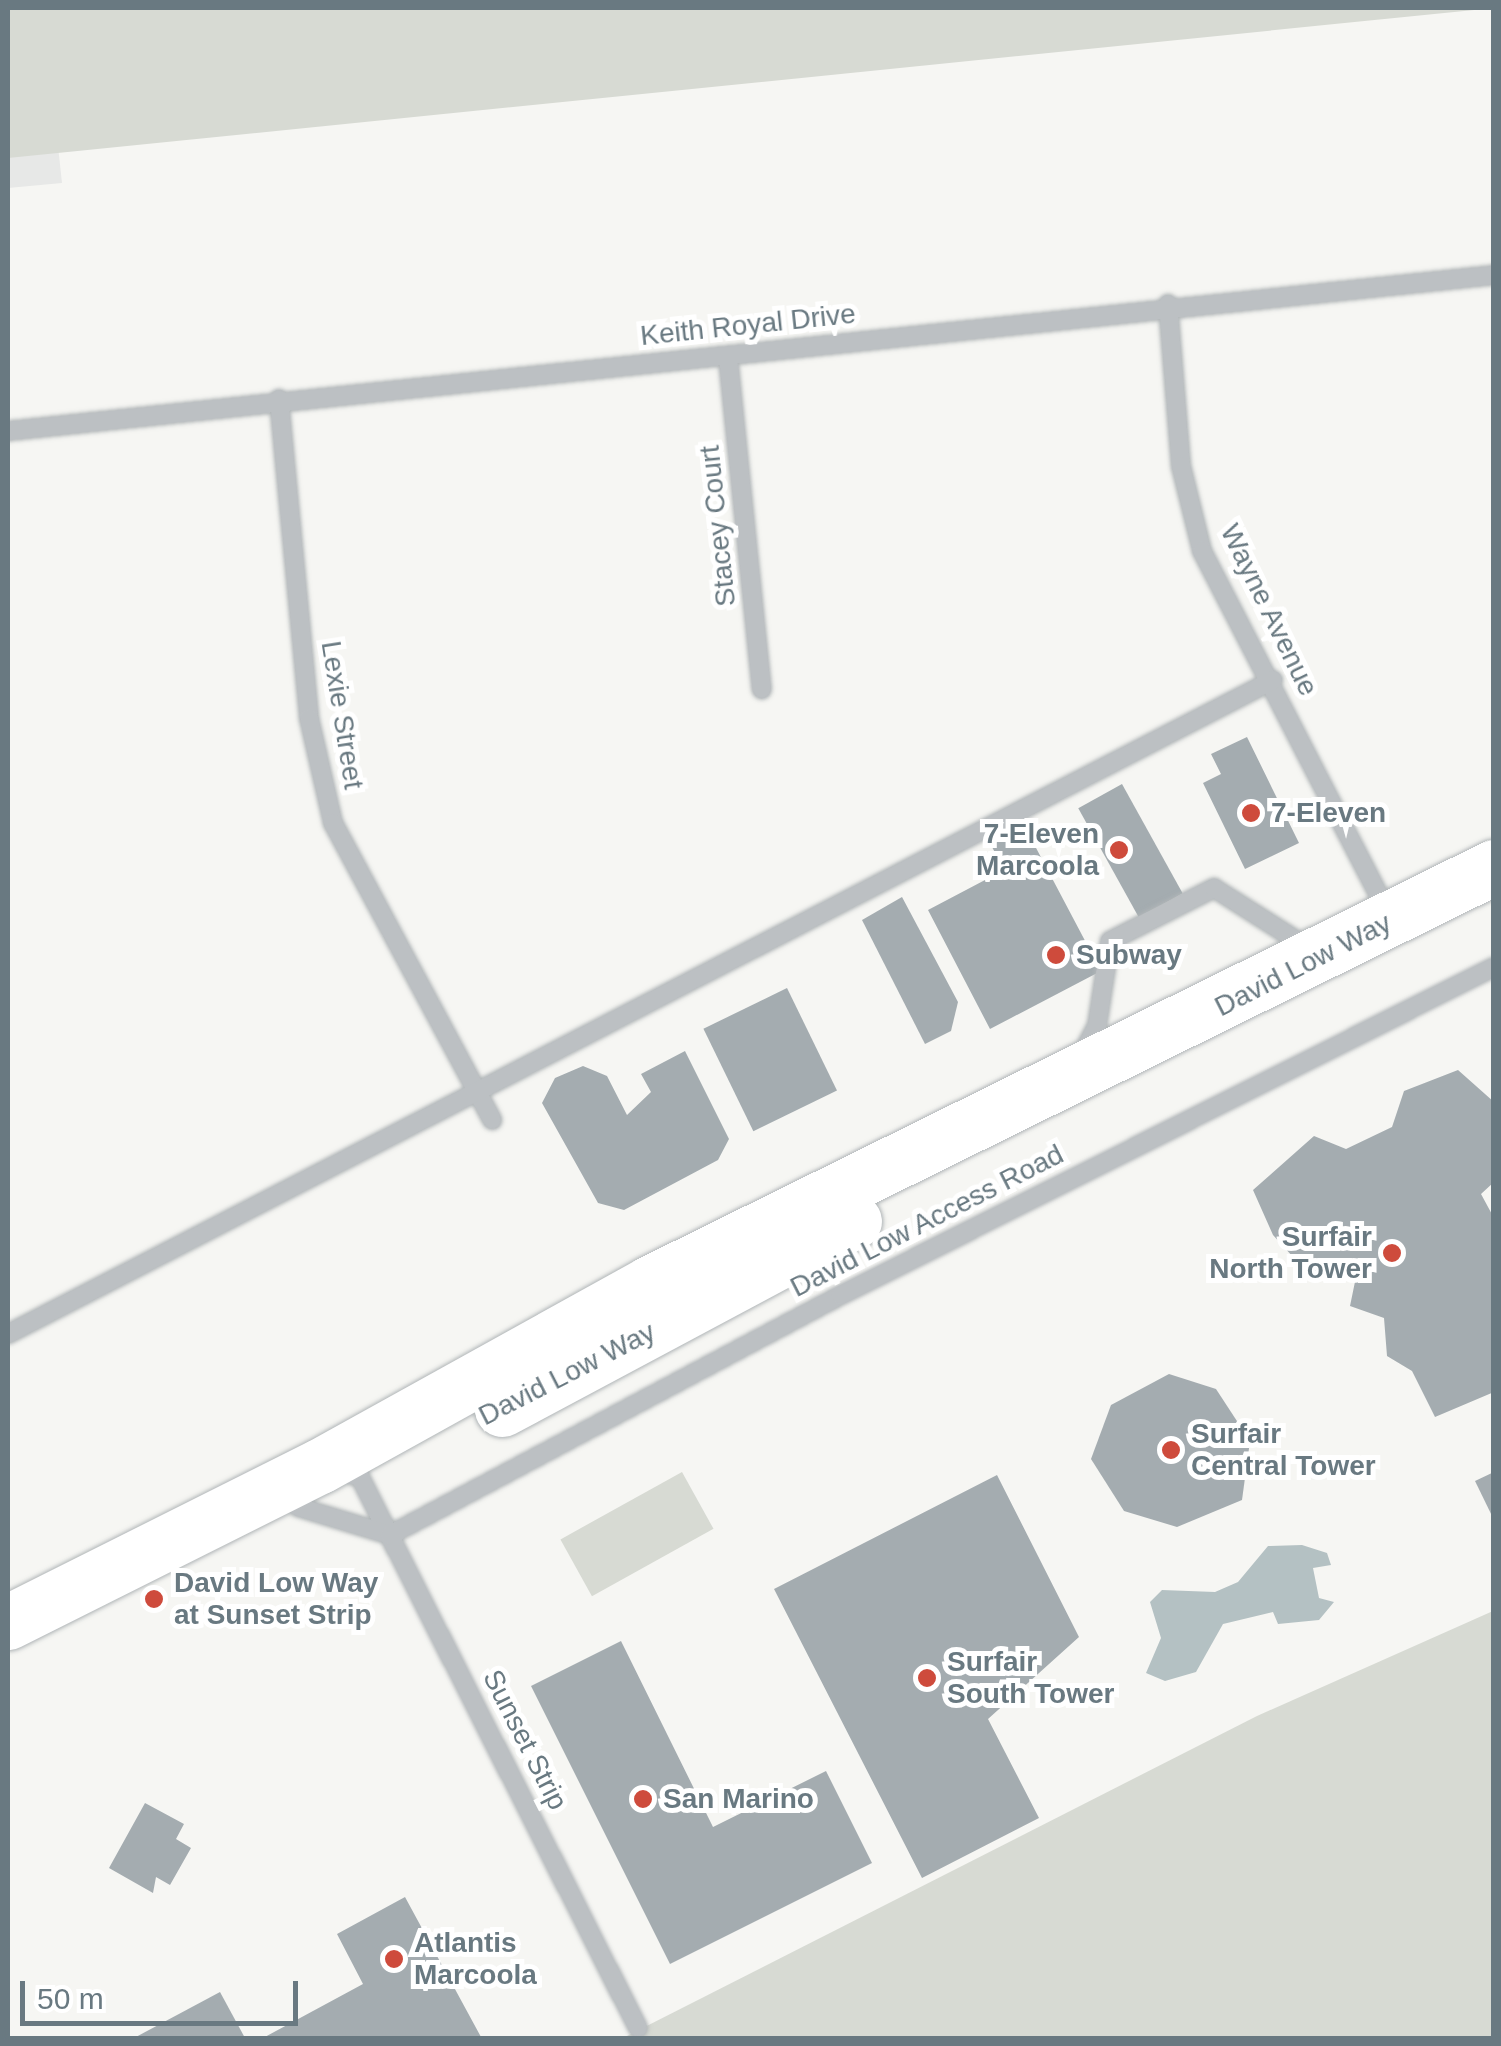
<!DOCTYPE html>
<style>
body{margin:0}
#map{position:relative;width:1501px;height:2046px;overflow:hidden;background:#f6f6f3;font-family:Arial,sans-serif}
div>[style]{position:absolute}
.built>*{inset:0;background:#e7e8e7}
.green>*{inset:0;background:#d7dad3;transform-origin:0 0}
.water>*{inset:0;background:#b4c1c3}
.building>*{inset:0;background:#a4acb0;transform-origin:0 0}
.roads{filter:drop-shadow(0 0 2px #b0b5b7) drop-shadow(0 0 2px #b0b5b7)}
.minor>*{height:18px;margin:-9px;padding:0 9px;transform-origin:9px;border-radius:9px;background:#bcc0c3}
.major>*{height:55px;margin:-27.5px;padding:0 27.5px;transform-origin:27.5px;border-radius:27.5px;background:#fff}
.dots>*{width:28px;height:28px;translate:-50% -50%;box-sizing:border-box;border:5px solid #fff;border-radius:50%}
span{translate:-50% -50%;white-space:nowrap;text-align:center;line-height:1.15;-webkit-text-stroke:10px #fff;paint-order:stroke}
.street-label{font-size:28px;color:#697981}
.poi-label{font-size:28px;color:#697981;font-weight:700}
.left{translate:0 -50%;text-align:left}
.right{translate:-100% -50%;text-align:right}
.frame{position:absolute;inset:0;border:10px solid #697981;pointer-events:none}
.scale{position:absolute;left:20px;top:1981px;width:278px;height:45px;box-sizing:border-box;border:5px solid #697981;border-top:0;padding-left:12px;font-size:30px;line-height:35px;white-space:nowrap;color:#697981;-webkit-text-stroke:8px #fff;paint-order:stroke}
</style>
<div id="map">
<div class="built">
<i style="clip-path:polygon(8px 8px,43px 8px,62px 183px,8px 188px)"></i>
</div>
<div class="green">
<i style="clip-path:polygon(8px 8px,1494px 8px,8px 158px)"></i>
<i style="left:682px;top:1472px;width:65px;height:139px;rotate:61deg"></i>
<i style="clip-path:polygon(1493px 1611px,1493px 2038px,623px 2038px,1257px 1716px)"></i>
</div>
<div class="water">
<i style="clip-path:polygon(1302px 1545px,1327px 1553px,1331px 1565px,1313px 1568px,1319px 1598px,1334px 1602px,1319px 1620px,1278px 1624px,1273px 1612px,1223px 1624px,1196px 1672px,1165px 1681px,1146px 1673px,1161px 1638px,1150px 1602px,1162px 1590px,1215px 1592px,1238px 1582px,1268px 1546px)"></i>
</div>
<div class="building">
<i style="clip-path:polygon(1247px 737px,1299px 843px,1245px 869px,1203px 783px,1221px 774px,1211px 754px)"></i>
<i style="left:1122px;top:784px;width:125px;height:50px;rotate:61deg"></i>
<i style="clip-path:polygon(1025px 827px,1101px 971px,990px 1029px,928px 910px,1004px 870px,991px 845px)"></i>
<i style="clip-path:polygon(902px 897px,958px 1002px,951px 1031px,925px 1044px,862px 920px)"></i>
<i style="left:787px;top:988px;width:114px;height:93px;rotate:64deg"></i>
<i style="clip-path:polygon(685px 1051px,729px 1139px,718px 1160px,624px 1210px,598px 1203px,542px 1103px,555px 1078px,583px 1066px,607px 1076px,627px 1115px,651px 1092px,641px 1074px)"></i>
<i style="clip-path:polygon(1458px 1070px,1494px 1102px,1494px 1182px,1481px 1194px,1494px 1218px,1494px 1392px,1435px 1417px,1412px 1371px,1387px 1356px,1384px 1318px,1350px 1306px,1357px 1272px,1313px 1279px,1273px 1235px,1253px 1190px,1314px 1136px,1346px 1149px,1392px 1127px,1404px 1091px)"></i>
<i style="clip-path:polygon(1169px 1374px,1216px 1389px,1250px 1441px,1242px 1500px,1177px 1527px,1124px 1511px,1091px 1459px,1111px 1405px)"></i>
<i style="clip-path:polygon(1494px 1472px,1494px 1520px,1475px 1481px)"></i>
<i style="clip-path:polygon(997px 1475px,1079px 1637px,988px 1719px,1039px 1818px,922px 1878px,774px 1589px)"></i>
<i style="clip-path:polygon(621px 1641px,713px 1827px,826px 1771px,872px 1863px,670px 1964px,531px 1686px)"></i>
<i style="clip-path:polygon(145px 1803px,184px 1824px,176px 1839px,191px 1848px,170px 1885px,156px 1877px,153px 1893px,109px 1868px)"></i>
<i style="clip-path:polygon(405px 1897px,481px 2037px,263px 2038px,363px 1984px,337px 1934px)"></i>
<i style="clip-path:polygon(220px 1992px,245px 2038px,134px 2038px)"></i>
</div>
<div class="roads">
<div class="minor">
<i style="left:1168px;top:304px;width:163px;rotate:85.4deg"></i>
<i style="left:1181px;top:466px;width:88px;rotate:76.1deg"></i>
<i style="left:1202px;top:551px;width:409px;rotate:62.8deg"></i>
<i style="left:728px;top:357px;width:334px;rotate:84.2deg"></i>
<i style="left:279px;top:399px;width:320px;rotate:84.6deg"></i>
<i style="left:309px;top:718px;width:108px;rotate:77.1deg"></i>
<i style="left:333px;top:823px;width:337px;rotate:61.8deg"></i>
<i style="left:8px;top:431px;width:1494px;rotate:-5.99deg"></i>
<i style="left:1082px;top:1054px;width:32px;rotate:-62deg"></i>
<i style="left:1097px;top:1026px;width:86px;rotate:-81.3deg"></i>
<i style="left:1110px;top:941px;width:117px;rotate:-27deg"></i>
<i style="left:1214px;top:888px;width:114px;rotate:32.4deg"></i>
<i style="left:8px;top:1334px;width:1424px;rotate:-27.34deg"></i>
<i style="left:335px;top:1470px;width:26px;rotate:16deg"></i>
<i style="left:360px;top:1477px;width:617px;rotate:63.23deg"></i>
<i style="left:298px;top:1507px;width:96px;rotate:16.9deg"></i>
<i style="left:390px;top:1535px;width:511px;rotate:-28.02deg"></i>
<i style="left:841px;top:1295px;width:731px;rotate:-26.67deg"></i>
</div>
<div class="major">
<i style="left:502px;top:1409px;width:399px;rotate:-28.1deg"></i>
<i style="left:8px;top:1622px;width:349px;rotate:-26.6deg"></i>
<i style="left:320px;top:1466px;width:377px;rotate:-29deg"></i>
<i style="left:650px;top:1283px;width:941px;rotate:-26.24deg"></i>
</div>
</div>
<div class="dots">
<i style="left:1251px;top:813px;background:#ce4b3c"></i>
<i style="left:1119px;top:850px;background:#ce4b3c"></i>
<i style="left:1056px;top:955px;background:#ce4b3c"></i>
<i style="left:1392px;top:1253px;background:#ce4b3c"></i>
<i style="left:1171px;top:1450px;background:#ce4b3c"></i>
<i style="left:154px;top:1599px;background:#ce4b3c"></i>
<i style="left:927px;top:1678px;background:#ce4b3c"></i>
<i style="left:643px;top:1799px;background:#ce4b3c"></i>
<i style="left:394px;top:1959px;background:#ce4b3c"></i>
</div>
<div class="street-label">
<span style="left:748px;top:325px;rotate:-6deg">Keith Royal Drive</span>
<span style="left:718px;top:526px;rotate:-96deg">Stacey Court</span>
<span style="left:1269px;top:610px;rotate:64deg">Wayne Avenue</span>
<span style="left:342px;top:715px;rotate:81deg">Lexie Street</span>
<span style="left:1303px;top:965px;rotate:-27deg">David Low Way</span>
<span style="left:927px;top:1221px;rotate:-27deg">David Low Access Road</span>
<span style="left:567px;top:1374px;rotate:-27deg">David Low Way</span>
<span style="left:525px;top:1740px;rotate:63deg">Sunset Strip</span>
</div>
<div class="poi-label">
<span class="left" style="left:1271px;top:813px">7-Eleven</span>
<span class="right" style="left:1099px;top:850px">7-Eleven<br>Marcoola</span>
<span class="left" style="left:1076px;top:955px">Subway</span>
<span class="right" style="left:1372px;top:1253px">Surfair<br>North Tower</span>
<span class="left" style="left:1191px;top:1450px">Surfair<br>Central Tower</span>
<span class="left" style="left:174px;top:1599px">David Low Way<br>at Sunset Strip</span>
<span class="left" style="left:947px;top:1678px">Surfair<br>South Tower</span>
<span class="left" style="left:663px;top:1799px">San Marino</span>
<span class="left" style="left:414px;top:1959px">Atlantis<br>Marcoola</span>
</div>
<div class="frame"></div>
<div class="scale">50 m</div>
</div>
